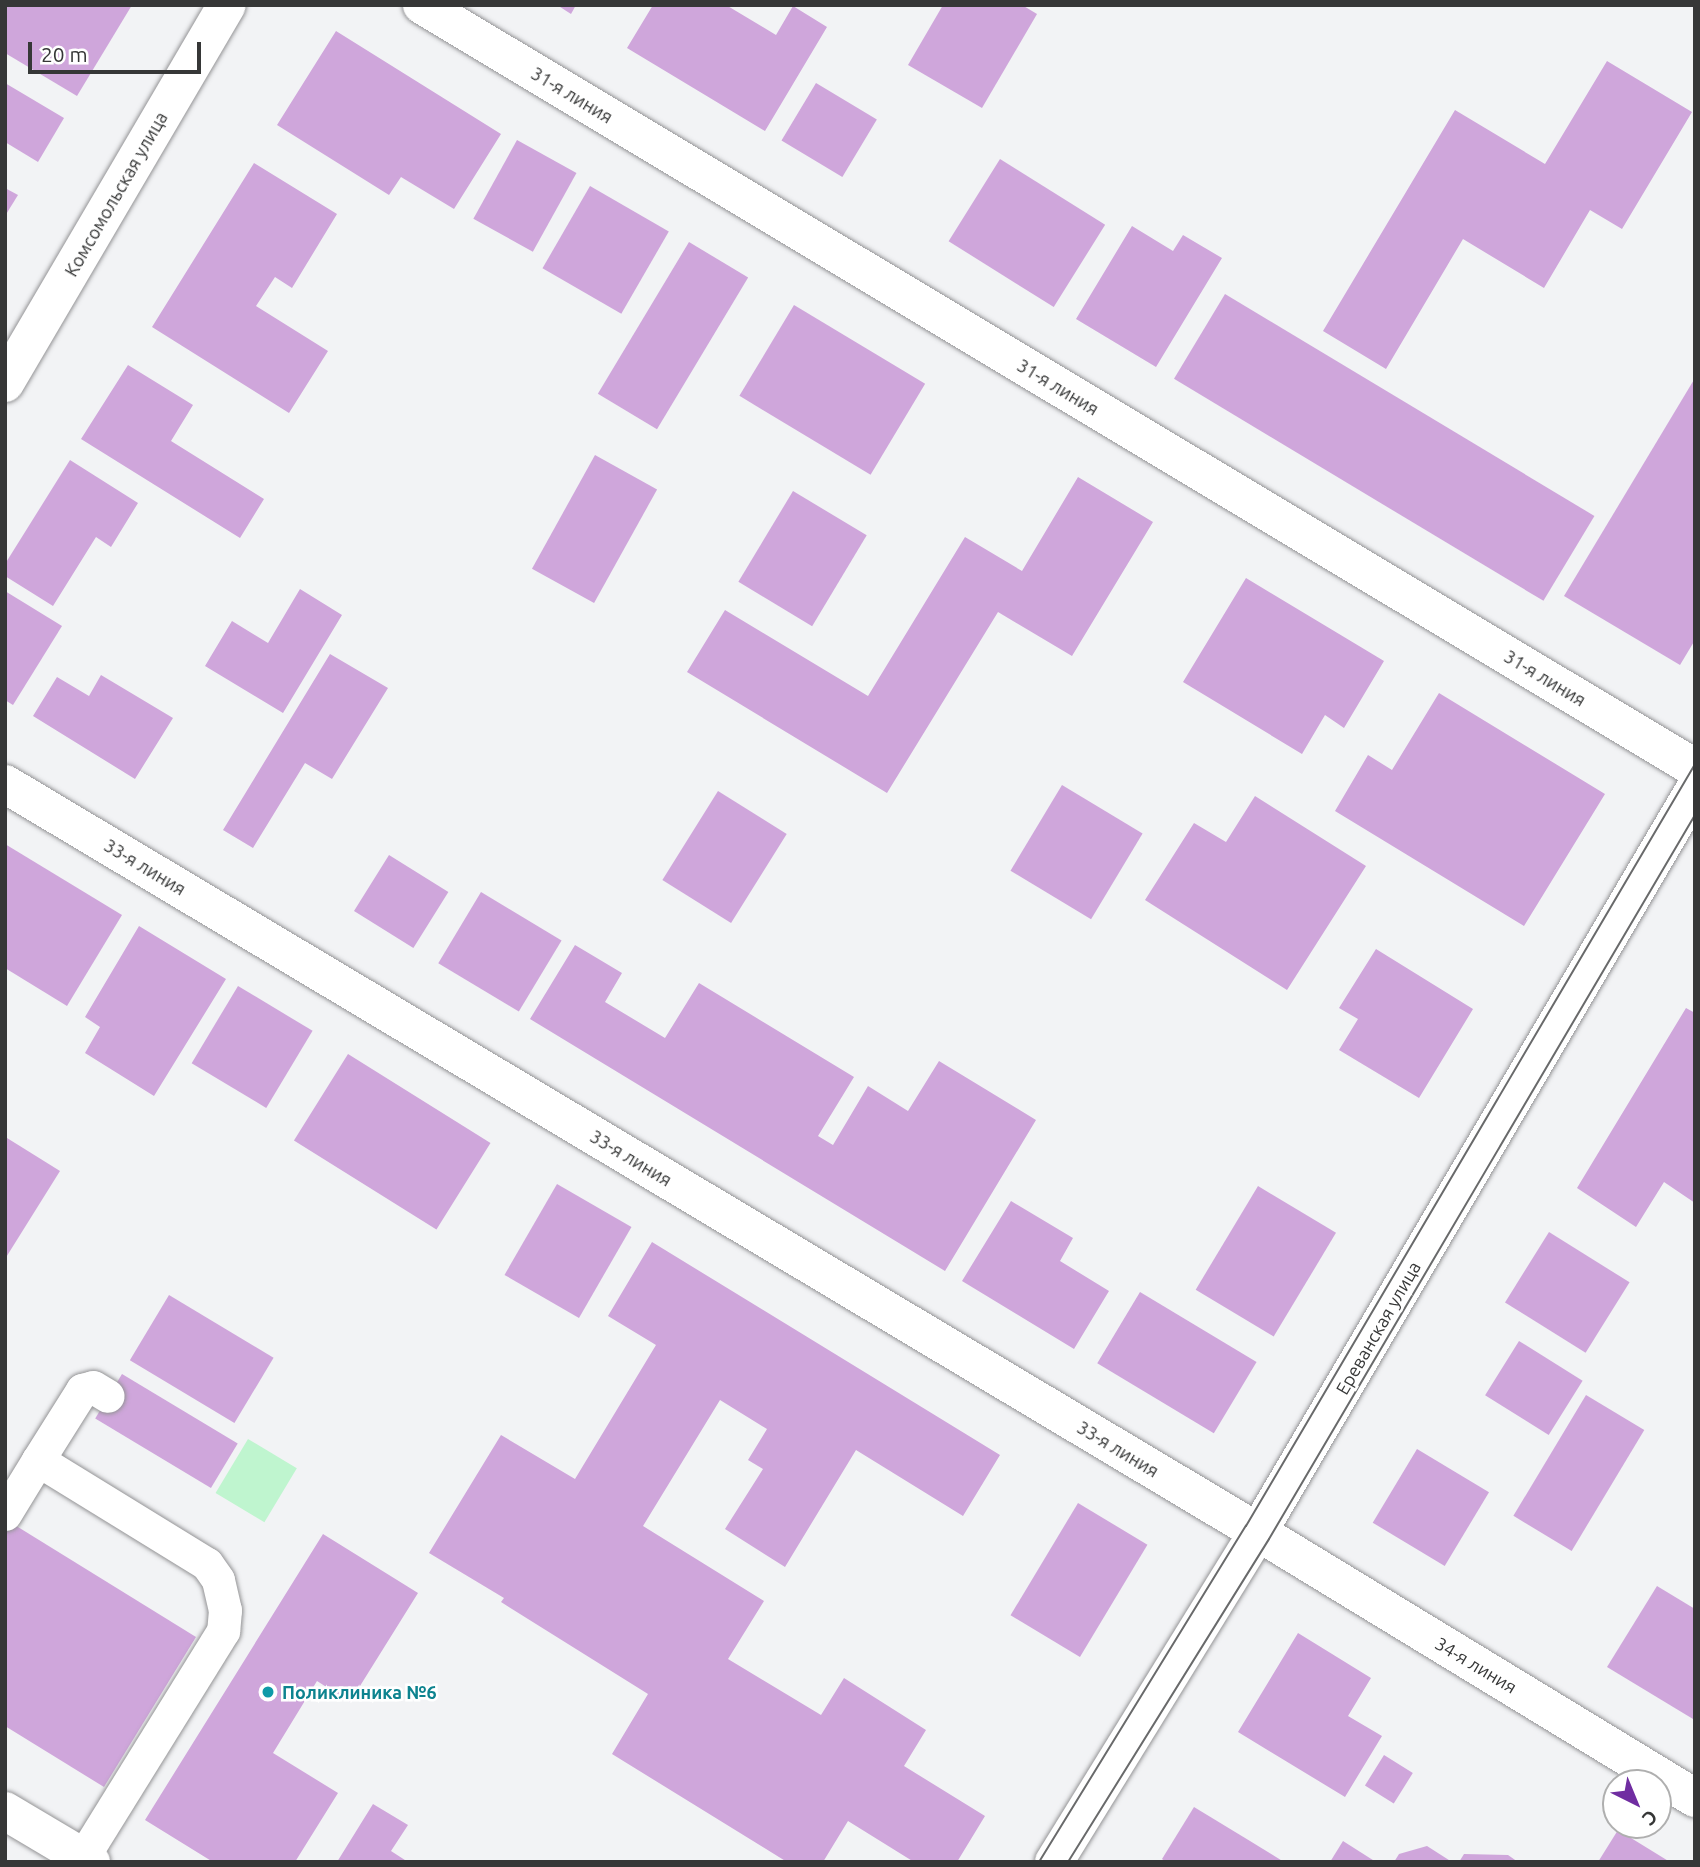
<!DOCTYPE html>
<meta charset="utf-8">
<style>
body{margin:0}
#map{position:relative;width:1700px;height:1867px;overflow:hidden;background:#f2f3f5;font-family:Ubuntu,sans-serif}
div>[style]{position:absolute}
.green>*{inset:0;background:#bff5cf;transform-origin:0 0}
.building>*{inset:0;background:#cfa6db;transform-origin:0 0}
.roads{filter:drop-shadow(0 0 2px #949496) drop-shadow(0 0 2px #949496)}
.service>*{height:33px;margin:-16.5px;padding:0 16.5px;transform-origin:16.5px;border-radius:16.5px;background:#fff}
.minor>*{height:38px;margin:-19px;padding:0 19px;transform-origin:19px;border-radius:19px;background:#fff}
.tertiary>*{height:38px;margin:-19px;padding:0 19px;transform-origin:19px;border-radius:19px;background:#fff}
.tram>*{height:2px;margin:-1px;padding:0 1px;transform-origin:1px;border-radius:1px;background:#696a6b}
.dots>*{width:19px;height:19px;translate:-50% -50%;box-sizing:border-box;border:4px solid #fff;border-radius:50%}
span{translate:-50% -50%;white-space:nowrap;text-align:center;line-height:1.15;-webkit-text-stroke:5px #fff;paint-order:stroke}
.street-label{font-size:18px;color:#363737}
.culture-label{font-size:18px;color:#0d838f;font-weight:700}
.left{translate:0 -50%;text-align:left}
.frame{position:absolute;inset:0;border:7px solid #363737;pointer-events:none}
.north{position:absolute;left:1602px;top:1769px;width:70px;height:70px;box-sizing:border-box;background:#fff;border:2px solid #afafaf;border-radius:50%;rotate:137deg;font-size:19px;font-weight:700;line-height:28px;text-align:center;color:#363737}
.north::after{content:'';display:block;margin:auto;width:24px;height:32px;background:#702da1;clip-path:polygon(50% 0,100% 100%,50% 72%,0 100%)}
.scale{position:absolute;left:28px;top:42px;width:173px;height:32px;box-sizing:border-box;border:4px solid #363737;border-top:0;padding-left:9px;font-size:21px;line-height:24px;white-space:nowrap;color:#363737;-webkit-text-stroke:5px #fff;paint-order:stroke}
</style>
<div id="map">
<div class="green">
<i style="left:248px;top:1439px;width:57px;height:63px;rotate:31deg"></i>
</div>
<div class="building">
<i style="clip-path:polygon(5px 5px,132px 5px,77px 96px,5px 53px)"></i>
<i style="clip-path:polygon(557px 5px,576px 5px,571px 14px)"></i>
<i style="clip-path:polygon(653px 5px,726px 5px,776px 35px,793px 6px,827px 27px,765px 131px,627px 48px)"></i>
<i style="clip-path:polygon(943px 5px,1022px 5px,1037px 14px,982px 108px,908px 65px)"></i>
<i style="clip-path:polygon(336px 31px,501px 134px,454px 209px,401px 177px,389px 195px,277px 125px)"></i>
<i style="clip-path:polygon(1607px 61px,1692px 112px,1622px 229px,1590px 210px,1544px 288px,1463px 239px,1386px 369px,1323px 331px,1455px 110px,1545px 164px)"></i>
<i style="clip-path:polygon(5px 83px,64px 118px,38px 162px,5px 142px)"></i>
<i style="left:816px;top:83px;width:71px;height:67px;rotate:31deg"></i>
<i style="left:517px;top:140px;width:68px;height:90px;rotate:29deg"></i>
<i style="left:1000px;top:159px;width:124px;height:97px;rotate:32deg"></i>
<i style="clip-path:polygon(254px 163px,337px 214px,292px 288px,275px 277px,256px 306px,328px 351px,289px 413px,152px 327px)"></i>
<i style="left:590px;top:186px;width:91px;height:95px;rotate:30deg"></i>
<i style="clip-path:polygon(5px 188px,18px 195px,5px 216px)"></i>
<i style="clip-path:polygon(1132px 226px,1173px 251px,1183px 235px,1222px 258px,1156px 367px,1076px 319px)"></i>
<i style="left:689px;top:242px;width:69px;height:177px;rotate:31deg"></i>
<i style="left:1225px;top:294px;width:431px;height:99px;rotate:31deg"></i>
<i style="left:794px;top:305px;width:153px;height:106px;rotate:31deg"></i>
<i style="clip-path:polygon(128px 365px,193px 405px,171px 441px,264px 499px,240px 538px,81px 439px)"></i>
<i style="clip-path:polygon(1695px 378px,1695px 640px,1680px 665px,1564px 596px)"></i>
<i style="left:595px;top:455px;width:71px;height:130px;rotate:29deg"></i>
<i style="clip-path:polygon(70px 460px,138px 503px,111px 547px,96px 537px,53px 606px,5px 576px,5px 564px)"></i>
<i style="clip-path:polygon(1078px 477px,1153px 522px,1072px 656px,998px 612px,887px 793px,687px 672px,725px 610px,868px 696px,965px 537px,1022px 571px)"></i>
<i style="left:793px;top:491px;width:86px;height:106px;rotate:31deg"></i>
<i style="clip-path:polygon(1246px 578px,1384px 661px,1344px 728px,1325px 715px,1302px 754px,1183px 682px)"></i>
<i style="clip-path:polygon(300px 589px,342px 615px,283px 713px,205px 666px,232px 621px,268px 643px)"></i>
<i style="clip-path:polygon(5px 591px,62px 626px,13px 705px,5px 700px)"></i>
<i style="clip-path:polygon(330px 654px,388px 688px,332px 779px,305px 763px,253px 848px,223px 830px)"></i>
<i style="clip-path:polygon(101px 675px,173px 718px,135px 779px,33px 716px,57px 677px,89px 696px)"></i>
<i style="clip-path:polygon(1439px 693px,1605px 794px,1524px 926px,1335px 811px,1368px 755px,1392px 770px)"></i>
<i style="left:1062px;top:785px;width:94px;height:100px;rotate:31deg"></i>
<i style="left:718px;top:791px;width:81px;height:105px;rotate:32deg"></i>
<i style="clip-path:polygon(1255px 796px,1366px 866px,1287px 990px,1145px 900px,1194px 823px,1226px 842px)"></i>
<i style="clip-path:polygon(5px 844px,122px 915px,67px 1006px,5px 968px)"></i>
<i style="left:389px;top:855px;width:70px;height:66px;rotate:32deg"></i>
<i style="left:481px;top:892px;width:94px;height:83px;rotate:31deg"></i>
<i style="clip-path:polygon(139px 926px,226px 979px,154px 1096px,85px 1053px,100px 1027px,85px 1017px)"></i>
<i style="clip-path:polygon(575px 945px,622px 973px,605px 1002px,665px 1038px,699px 983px,854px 1077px,818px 1136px,833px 1145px,868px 1086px,908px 1111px,939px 1061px,1036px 1120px,945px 1271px,530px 1019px)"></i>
<i style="clip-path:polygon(1376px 949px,1473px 1009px,1419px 1098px,1339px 1050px,1358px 1019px,1339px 1008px)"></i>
<i style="left:238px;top:986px;width:87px;height:90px;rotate:31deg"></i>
<i style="clip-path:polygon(1686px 1008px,1695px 1013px,1695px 1203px,1664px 1182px,1636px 1227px,1577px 1188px)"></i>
<i style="left:348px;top:1054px;width:168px;height:102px;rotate:32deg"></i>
<i style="clip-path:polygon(7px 1138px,60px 1171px,5px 1259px,5px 1141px)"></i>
<i style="left:557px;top:1184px;width:86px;height:105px;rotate:30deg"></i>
<i style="left:1258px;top:1186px;width:91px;height:121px;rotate:31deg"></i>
<i style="clip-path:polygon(1011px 1201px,1073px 1238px,1060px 1261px,1109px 1291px,1074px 1349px,962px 1281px)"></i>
<i style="left:1549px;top:1232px;width:95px;height:83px;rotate:32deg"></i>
<i style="clip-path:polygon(652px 1242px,1000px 1455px,963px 1516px,856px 1450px,785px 1567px,725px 1529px,763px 1469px,748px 1460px,767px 1429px,720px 1400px,643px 1526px,764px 1601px,728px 1659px,821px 1715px,844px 1678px,926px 1730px,904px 1766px,985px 1816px,957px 1862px,914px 1862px,848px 1821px,823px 1862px,787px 1862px,612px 1754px,648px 1694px,501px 1602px,504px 1598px,429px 1553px,501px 1435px,575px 1479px,656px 1345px,608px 1316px)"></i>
<i style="left:1140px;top:1292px;width:136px;height:83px;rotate:31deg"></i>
<i style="left:169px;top:1295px;width:122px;height:76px;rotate:31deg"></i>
<i style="left:1519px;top:1341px;width:75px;height:64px;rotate:32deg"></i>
<i style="left:122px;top:1374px;width:135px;height:52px;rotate:31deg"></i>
<i style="left:1586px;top:1395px;width:68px;height:141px;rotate:31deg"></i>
<i style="left:1417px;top:1449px;width:84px;height:86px;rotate:31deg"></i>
<i style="left:1078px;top:1503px;width:81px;height:131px;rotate:31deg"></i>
<i style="clip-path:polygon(5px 1519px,196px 1637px,104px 1787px,5px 1726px)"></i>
<i style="clip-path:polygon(323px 1534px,418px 1593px,350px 1702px,317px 1681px,273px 1753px,338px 1793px,295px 1862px,213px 1862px,145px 1820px)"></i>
<i style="clip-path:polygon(1657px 1586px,1695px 1609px,1693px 1719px,1607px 1667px)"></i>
<i style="clip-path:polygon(1298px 1633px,1371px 1678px,1348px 1716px,1382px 1736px,1345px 1797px,1238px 1732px)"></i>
<i style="left:1384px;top:1755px;width:34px;height:36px;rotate:32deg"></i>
<i style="clip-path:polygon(373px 1804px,408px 1825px,391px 1851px,408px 1862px,337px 1862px)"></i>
<i style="clip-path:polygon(1194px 1807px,1250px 1841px,1284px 1862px,1166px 1862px,1162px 1859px)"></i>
<i style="clip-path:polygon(1618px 1830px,1670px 1862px,1598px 1862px)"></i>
<i style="clip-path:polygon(1343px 1841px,1376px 1862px,1330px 1862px)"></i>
<i style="clip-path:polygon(1427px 1846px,1452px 1862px,1394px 1862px,1399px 1854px)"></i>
<i style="clip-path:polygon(1464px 1854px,1508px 1855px,1518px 1862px,1459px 1862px)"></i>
</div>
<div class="roads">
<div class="service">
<i style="left:38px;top:1460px;width:83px;rotate:-57.8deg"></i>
<i style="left:82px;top:1390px;width:11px;rotate:-15deg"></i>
<i style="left:93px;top:1387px;width:17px;rotate:31deg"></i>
<i style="left:5px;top:1514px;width:63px;rotate:-58.6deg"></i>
<i style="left:38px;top:1460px;width:198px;rotate:31.6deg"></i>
<i style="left:207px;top:1564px;width:19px;rotate:55deg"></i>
<i style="left:218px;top:1580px;width:31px;rotate:77deg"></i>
<i style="left:225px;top:1610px;width:21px;rotate:95deg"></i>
<i style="left:223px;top:1631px;width:266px;rotate:121.8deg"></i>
</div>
<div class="minor">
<i style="left:422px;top:5px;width:1484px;rotate:30.94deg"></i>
<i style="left:5px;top:784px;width:1459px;rotate:30.84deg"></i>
<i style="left:1258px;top:1532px;width:512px;rotate:31.33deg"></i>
<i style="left:5px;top:1811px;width:100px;rotate:30.7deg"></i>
<i style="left:1054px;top:1862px;width:388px;rotate:-58.3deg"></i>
<i style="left:1258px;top:1532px;width:862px;rotate:-59.54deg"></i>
</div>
<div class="tertiary">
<i style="left:5px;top:383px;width:438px;rotate:-59.6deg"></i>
</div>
</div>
<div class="tram">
<i style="left:1039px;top:1862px;width:395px;rotate:-58.4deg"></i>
<i style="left:1246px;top:1526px;width:884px;rotate:-59.49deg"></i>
<i style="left:1068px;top:1862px;width:380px;rotate:-58.1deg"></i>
<i style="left:1269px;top:1539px;width:840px;rotate:-59.53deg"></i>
</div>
<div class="dots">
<i style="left:268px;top:1692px;background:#0f9aa8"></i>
</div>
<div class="street-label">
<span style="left:572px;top:95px;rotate:31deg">31-я линия</span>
<span style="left:116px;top:194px;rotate:-60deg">Комсомольская улица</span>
<span style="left:1058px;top:387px;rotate:31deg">31-я линия</span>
<span style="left:1545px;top:678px;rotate:31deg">31-я линия</span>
<span style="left:145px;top:867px;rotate:31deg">33-я линия</span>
<span style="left:631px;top:1158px;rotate:31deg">33-я линия</span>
<span style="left:1378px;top:1328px;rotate:-60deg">Ереванская улица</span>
<span style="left:1118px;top:1449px;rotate:31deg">33-я линия</span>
<span style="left:1476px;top:1665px;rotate:31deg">34-я линия</span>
</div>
<div class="culture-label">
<span class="left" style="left:282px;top:1692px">Поликлиника №6</span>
</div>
<div class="frame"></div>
<div class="north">С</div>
<div class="scale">20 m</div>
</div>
